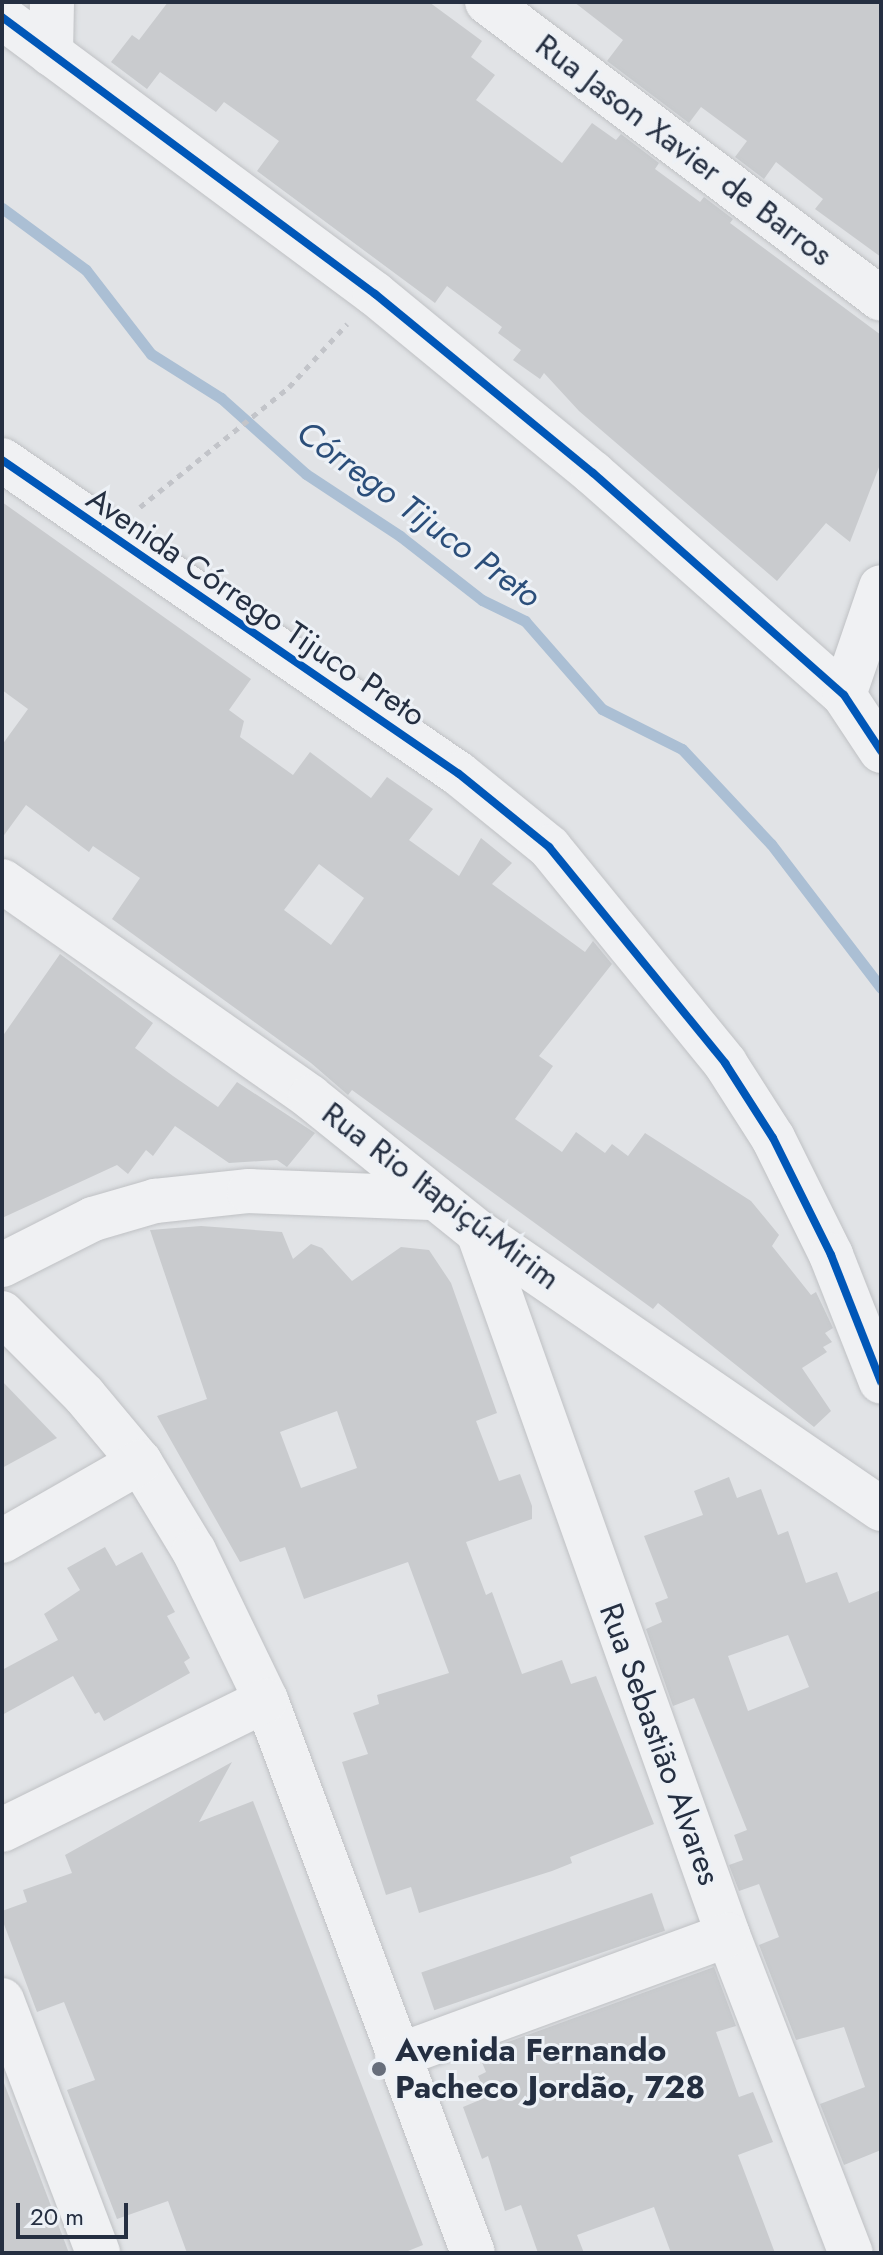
<!DOCTYPE html>
<meta charset="utf-8">
<style>
body{margin:0}
#map{position:relative;width:883px;height:2255px;overflow:hidden;background:#e1e3e6;font-family:Jost,sans-serif}
div>[style]{position:absolute}
.stream>*{height:11px;margin:-5.5px;padding:0 5.5px;transform-origin:5.5px;border-radius:5.5px;background:#abbfd4}
.building>*{inset:0;background:#c9cbce;transform-origin:0 0}
.path>*{height:5px;margin-top:-2.5px;transform-origin:0;background:repeating-linear-gradient(90deg,#c2c4c9 0 6px,transparent 0 12px)}
.roads{filter:drop-shadow(0 0 2px #bfc1c4) drop-shadow(0 0 2px #bfc1c4)}
.minor>*{height:44px;margin:-22px;padding:0 22px;transform-origin:22px;border-radius:22px;background:#f0f1f3}
.cycleway>*{height:8px;margin:-4px;padding:0 4px;transform-origin:4px;border-radius:4px;background:#0057b8}
.dots>*{width:22px;height:22px;translate:-50% -50%;box-sizing:border-box;border:4px solid #edf1f6;border-radius:50%}
span{translate:-50% -50%;white-space:nowrap;text-align:center;line-height:1.15;-webkit-text-stroke:6px #edf1f6;paint-order:stroke}
.street-label{font-size:32px;color:#252f41}
.poi-label{font-size:32px;color:#252f41;font-weight:700}
.left{translate:0 -50%;text-align:left}
.water-label{font-size:34px;color:#2b4e7a;font-style:italic}
.frame{position:absolute;inset:0;border:4px solid #252f41;pointer-events:none}
.scale{position:absolute;left:16px;top:2203px;width:112px;height:36px;box-sizing:border-box;border:4px solid #252f41;border-top:0;padding-left:10px;font-size:24px;line-height:28px;white-space:nowrap;color:#252f41;-webkit-text-stroke:6px #edf1f6;paint-order:stroke}
</style>
<div id="map">
<div class="stream">
<i style="left:2px;top:208px;width:104px;rotate:36.4deg"></i>
<i style="left:86px;top:270px;width:106px;rotate:52.3deg"></i>
<i style="left:151px;top:354px;width:83px;rotate:32.2deg"></i>
<i style="left:221px;top:398px;width:114px;rotate:41.8deg"></i>
<i style="left:306px;top:474px;width:113px;rotate:33.4deg"></i>
<i style="left:400px;top:536px;width:104px;rotate:38deg"></i>
<i style="left:482px;top:600px;width:48px;rotate:26deg"></i>
<i style="left:525px;top:621px;width:117px;rotate:48.8deg"></i>
<i style="left:602px;top:709px;width:89px;rotate:26.6deg"></i>
<i style="left:682px;top:749px;width:130px;rotate:46.9deg"></i>
<i style="left:771px;top:844px;width:181px;rotate:52.6deg"></i>
</div>
<div class="building">
<i style="clip-path:polygon(168px 2px,429px 2px,482px 41px,471px 57px,495px 75px,476px 100px,562px 163px,592px 123px,616px 140px,621px 134px,659px 163px,655px 169px,700px 202px,704px 197px,733px 219px,730px 223px,881px 335px,881px 462px,850px 542px,826px 523px,777px 581px,579px 411px,544px 373px,540px 379px,513px 360px,521px 350px,498px 333px,502px 327px,447px 286px,435px 303px,257px 171px,279px 141px,224px 102px,216px 112px,160px 72px,147px 89px,111px 62px,132px 35px,139px 40px)"></i>
<i style="clip-path:polygon(574px 2px,881px 2px,881px 257px,815px 209px,823px 199px,776px 162px,764px 179px,735px 157px,747px 141px,701px 107px,689px 123px,607px 61px,623px 40px)"></i>
<i style="clip-path:polygon(evenodd,2px 502px,251px 679px,229px 710px,244px 721px,240px 737px,293px 775px,310px 752px,371px 798px,387px 777px,433px 809px,409px 840px,459px 876px,481px 838px,512px 863px,492px 884px,585px 952px,593px 941px,612px 964px,539px 1056px,553px 1066px,515px 1119px,562px 1152px,576px 1132px,605px 1153px,612px 1144px,628px 1156px,645px 1133px,751px 1201px,779px 1235px,772px 1246px,811px 1295px,816px 1292px,833px 1328px,825px 1333px,832px 1342px,823px 1347px,827px 1352px,802px 1368px,831px 1411px,814px 1427px,658px 1303px,653px 1309px,352px 1090px,348px 1095px,311px 1063px,112px 919px,140px 878px,93px 846px,89px 852px,26px 805px,2px 838px,2px 745px,28px 709px,2px 690px,2px 502px,319px 864px,364px 898px,331px 945px,284px 910px,319px 864px)"></i>
<i style="clip-path:polygon(60px 954px,153px 1023px,135px 1048px,173px 1076px,218px 1107px,237px 1082px,315px 1133px,287px 1167px,277px 1160px,229px 1163px,175px 1126px,153px 1156px,146px 1150px,128px 1174px,117px 1165px,2px 1218px,2px 1037px)"></i>
<i style="clip-path:polygon(evenodd,201px 1226px,282px 1232px,293px 1259px,311px 1244px,322px 1248px,352px 1281px,401px 1247px,429px 1250px,451px 1283px,497px 1413px,476px 1421px,499px 1481px,520px 1474px,532px 1506px,532px 1519px,466px 1542px,486px 1595px,492px 1592px,522px 1674px,562px 1660px,571px 1684px,596px 1676px,654px 1824px,570px 1857px,572px 1863px,552px 1871px,419px 1913px,411px 1887px,386px 1895px,342px 1762px,368px 1754px,353px 1713px,379px 1704px,377px 1695px,449px 1673px,408px 1562px,304px 1599px,285px 1547px,240px 1562px,157px 1416px,207px 1399px,150px 1230px,201px 1226px,337px 1411px,357px 1468px,301px 1488px,280px 1432px,337px 1411px)"></i>
<i style="clip-path:polygon(2px 1381px,57px 1438px,2px 1468px)"></i>
<i style="clip-path:polygon(evenodd,729px 1477px,737px 1498px,761px 1489px,778px 1535px,788px 1531px,806px 1583px,837px 1572px,849px 1603px,881px 1590px,881px 2150px,844px 2165px,820px 2104px,865px 2087px,844px 2027px,796px 2040px,759px 1945px,779px 1937px,759px 1884px,739px 1891px,729px 1865px,743px 1860px,734px 1835px,747px 1830px,694px 1698px,673px 1706px,646px 1629px,662px 1622px,655px 1603px,668px 1598px,644px 1536px,703px 1515px,694px 1491px,729px 1477px,788px 1635px,809px 1687px,748px 1711px,728px 1656px,788px 1635px)"></i>
<i style="clip-path:polygon(105px 1547px,116px 1566px,142px 1552px,175px 1612px,167px 1616px,190px 1658px,184px 1662px,190px 1673px,104px 1721px,99px 1712px,95px 1714px,73px 1676px,2px 1715px,2px 1670px,58px 1640px,44px 1614px,80px 1590px,67px 1568px)"></i>
<i style="clip-path:polygon(232px 1762px,199px 1822px,253px 1801px,423px 2245px,403px 2253px,187px 2253px,168px 2201px,117px 2219px,67px 2090px,95px 2080px,64px 2002px,37px 2012px,2px 1919px,2px 1911px,27px 1902px,23px 1890px,72px 1873px,65px 1855px)"></i>
<i style="left:652px;top:1893px;width:40px;height:244px;rotate:71deg"></i>
<i style="clip-path:polygon(714px 1967px,736px 2026px,716px 2032px,739px 2097px,753px 2092px,773px 2142px,738px 2155px,775px 2253px,671px 2253px,654px 2207px,577px 2235px,584px 2253px,538px 2253px,521px 2205px,505px 2211px,488px 2156px,482px 2159px,463px 2107px,487px 2097px,478px 2076px,486px 2072px,478px 2053px)"></i>
<i style="clip-path:polygon(2px 2083px,4px 2083px,69px 2253px,2px 2253px)"></i>
</div>
<div class="path">
<i style="left:140px;top:507px;width:191px;rotate:-38.8deg"></i>
<i style="left:289px;top:387px;width:86px;rotate:-47.4deg"></i>
</div>
<div class="roads">
<div class="minor">
<i style="left:487px;top:2px;width:493px;rotate:37deg"></i>
<i style="left:2px;top:17px;width:465px;rotate:36.6deg"></i>
<i style="left:375px;top:294px;width:282px;rotate:39.4deg"></i>
<i style="left:593px;top:473px;width:335px;rotate:41.5deg"></i>
<i style="left:844px;top:695px;width:67px;rotate:56.5deg"></i>
<i style="left:51px;top:54px;width:52px;rotate:-88.9deg"></i>
<i style="left:2px;top:460px;width:554px;rotate:34.49deg"></i>
<i style="left:459px;top:774px;width:116px;rotate:39deg"></i>
<i style="left:549px;top:847px;width:279px;rotate:50.8deg"></i>
<i style="left:725px;top:1063px;width:89px;rotate:57.4deg"></i>
<i style="left:773px;top:1138px;width:131px;rotate:63.6deg"></i>
<i style="left:831px;top:1255px;width:136px;rotate:68.5deg"></i>
<i style="left:844px;top:695px;width:114px;rotate:-71.1deg"></i>
<i style="left:2px;top:881px;width:376px;rotate:35deg"></i>
<i style="left:310px;top:1097px;width:216px;rotate:38.8deg"></i>
<i style="left:478px;top:1232px;width:489px;rotate:34.5deg"></i>
<i style="left:478px;top:1232px;width:746px;rotate:70.42deg"></i>
<i style="left:728px;top:1935px;width:341px;rotate:68.9deg"></i>
<i style="left:2px;top:1265px;width:102px;rotate:-26.8deg"></i>
<i style="left:93px;top:1219px;width:65px;rotate:-16.2deg"></i>
<i style="left:155px;top:1201px;width:95px;rotate:-6.1deg"></i>
<i style="left:249px;top:1191px;width:185px;rotate:2.2deg"></i>
<i style="left:2px;top:1313px;width:116px;rotate:45deg"></i>
<i style="left:84px;top:1395px;width:87px;rotate:50.1deg"></i>
<i style="left:140px;top:1462px;width:104px;rotate:58.8deg"></i>
<i style="left:194px;top:1551px;width:165px;rotate:64.2deg"></i>
<i style="left:266px;top:1700px;width:590px;rotate:69.48deg"></i>
<i style="left:2px;top:1541px;width:159px;rotate:-29.8deg"></i>
<i style="left:2px;top:1830px;width:294px;rotate:-26.2deg"></i>
<i style="left:2px;top:2000px;width:271px;rotate:69.2deg"></i>
<i style="left:397px;top:2056px;width:352px;rotate:-20.1deg"></i>
</div>
</div>
<div class="cycleway">
<i style="left:2px;top:17px;width:465px;rotate:36.6deg"></i>
<i style="left:375px;top:294px;width:282px;rotate:39.4deg"></i>
<i style="left:593px;top:473px;width:335px;rotate:41.5deg"></i>
<i style="left:844px;top:695px;width:67px;rotate:56.5deg"></i>
<i style="left:2px;top:460px;width:554px;rotate:34.49deg"></i>
<i style="left:459px;top:774px;width:116px;rotate:39deg"></i>
<i style="left:549px;top:847px;width:279px;rotate:50.8deg"></i>
<i style="left:725px;top:1063px;width:89px;rotate:57.4deg"></i>
<i style="left:773px;top:1138px;width:131px;rotate:63.6deg"></i>
<i style="left:831px;top:1255px;width:136px;rotate:68.5deg"></i>
</div>
<div class="dots">
<i style="left:379px;top:2069px;background:#676e7b"></i>
</div>
<div class="street-label">
<span style="left:684px;top:150px;rotate:37deg">Rua Jason Xavier de Barros</span>
<span style="left:256px;top:607px;rotate:34deg">Avenida Córrego Tijuco Preto</span>
<span style="left:441px;top:1196px;rotate:37deg">Rua Rio Itapiçú-Mirim</span>
<span style="left:660px;top:1744px;rotate:70deg">Rua Sebastião Alvares</span>
</div>
<div class="poi-label">
<span class="left" style="left:395px;top:2069px">Avenida Fernando<br>Pacheco Jordão, 728</span>
</div>
<div class="water-label">
<span style="left:419px;top:514px;rotate:36deg">Córrego Tijuco Preto</span>
</div>
<div class="frame"></div>
<div class="scale">20 m</div>
</div>
